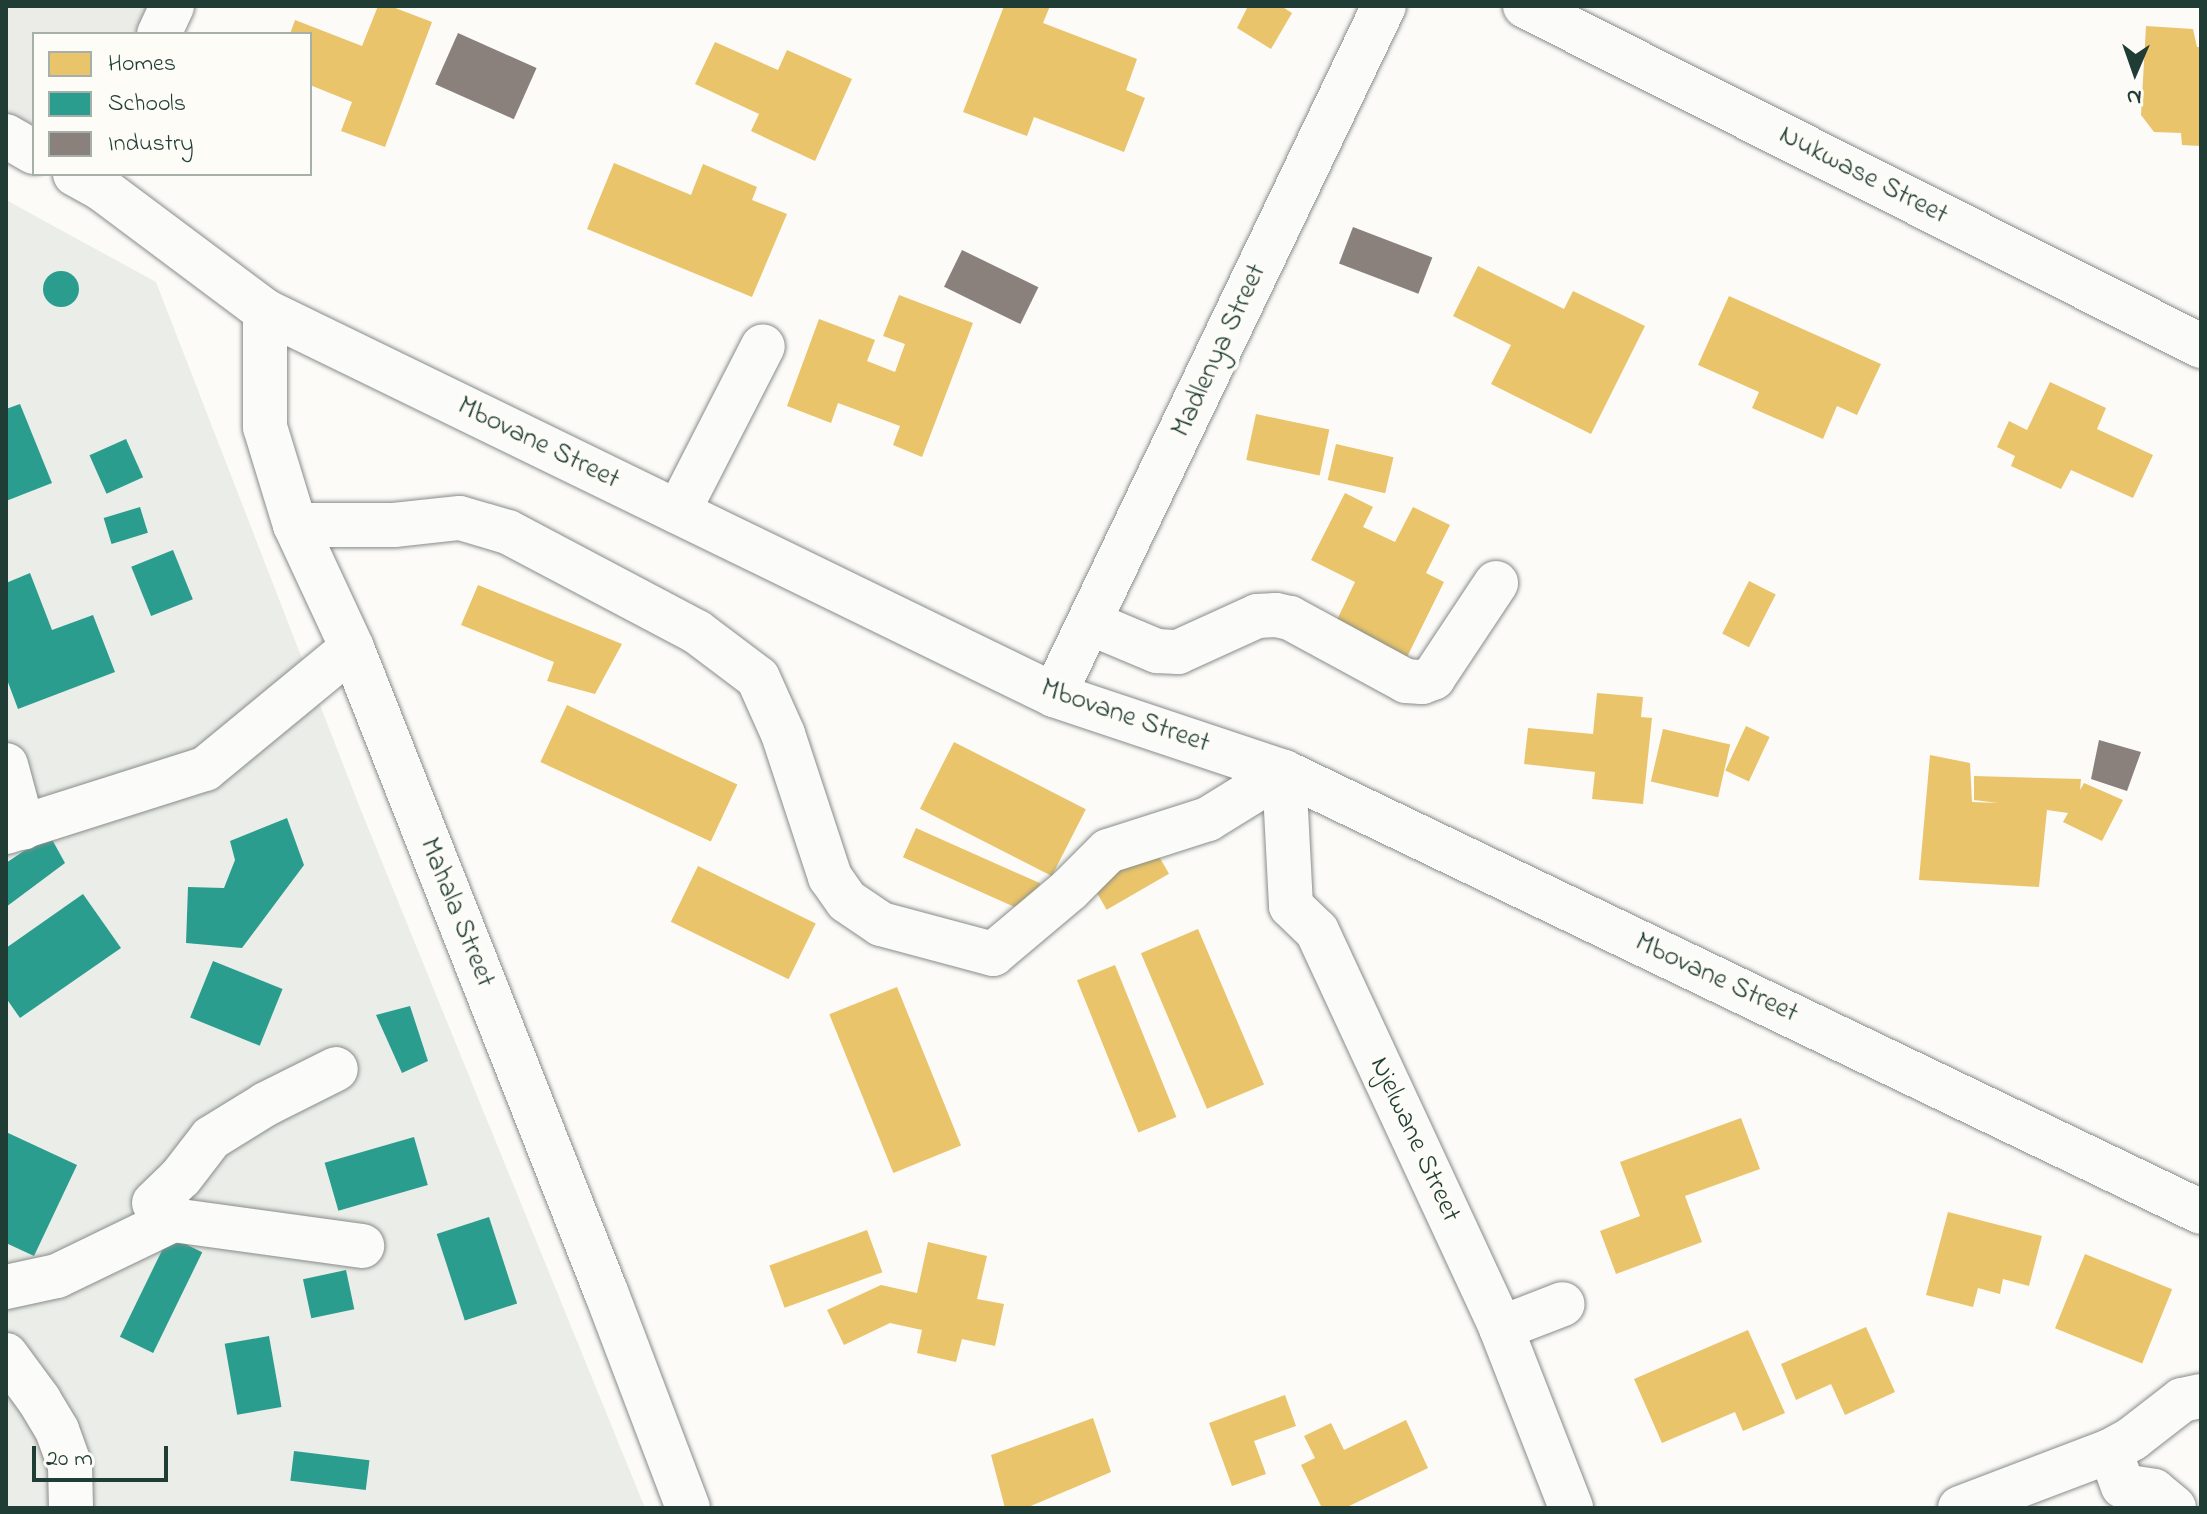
<!DOCTYPE html>
<style>
body{margin:0}
#map{position:relative;width:2207px;height:1514px;overflow:hidden;background:#fcfbf8;font-family:"Indie Flower",sans-serif}
div>[style]{position:absolute}
.built>*{inset:0;background:#ebede8}
.green>*{inset:0;background:#ebece8}
.homes>*{inset:0;background:#e9c46a;transform-origin:0 0}
.schools>*{inset:0;background:#2a9d8f;transform-origin:0 0}
.round{border-radius:50%}
.industry>*{inset:0;background:#8a817c;transform-origin:0 0}
.roads{filter:drop-shadow(0 0 2px #888d8a) drop-shadow(0 0 2px #888d8a)}
.minor>*{height:44px;margin:-22px;padding:0 22px;transform-origin:22px;border-radius:22px;background:#fbfbf9}
span{translate:-50% -50%;white-space:nowrap;text-align:center;line-height:1.15;-webkit-text-stroke:8px #fdfcf7;paint-order:stroke}
.street-label{font-size:28px;color:#1f3d34}
.frame{position:absolute;inset:0;border:8px solid #1f3d34;pointer-events:none}
.legend{position:absolute;left:32px;top:32px;width:280px;height:144px;box-sizing:border-box;background:#fdfcf7;border:2px solid #a4b0a9;margin:0;padding:10px 14px;list-style:none;font-size:24px;color:#1f3d34}
.legend li{display:flex;align-items:center;gap:16px;height:40px}
.legend b{width:40px;border:2px solid #a4b0a9}
.north{position:absolute;left:2095px;top:32px;width:80px;height:80px;-webkit-text-stroke:6px #fdfcf7;paint-order:stroke;rotate:182deg;font-size:22px;font-weight:700;line-height:32px;text-align:center;color:#1f3d34}
.north::after{content:'';display:block;margin:auto;width:28px;height:36px;background:#1f3d34;clip-path:polygon(50% 0,100% 100%,50% 72%,0 100%)}
.scale{position:absolute;left:32px;top:1446px;width:136px;height:36px;box-sizing:border-box;border:4px solid #1f3d34;border-top:0;padding-left:10px;font-size:24px;line-height:28px;white-space:nowrap;color:#1f3d34;-webkit-text-stroke:6px #fdfcf7;paint-order:stroke}
</style>
<div id="map">
<div class="built">
<i style="clip-path:polygon(6px 200px,156px 282px,360px 808px,645px 1508px,6px 1508px)"></i>
</div>
<div class="green">
<i style="clip-path:polygon(6px 6px,154px 6px,141px 34px,34px 34px,34px 165px,6px 155px)"></i>
</div>
<div class="homes">
<i style="clip-path:polygon(378px 6px,390px 6px,432px 22px,385px 147px,341px 131px,352px 102px,310px 85px,310px 34px,290px 34px,295px 20px,362px 46px)"></i>
<i style="clip-path:polygon(1004px 6px,1050px 6px,1043px 23px,1137px 59px,1126px 90px,1145px 98px,1124px 152px,1034px 117px,1027px 136px,963px 112px)"></i>
<i style="clip-path:polygon(1248px 6px,1281px 6px,1292px 13px,1271px 49px,1237px 28px)"></i>
<i style="clip-path:polygon(2146px 26px,2193px 29px,2197px 47px,2201px 47px,2201px 146px,2182px 145px,2181px 133px,2154px 132px,2141px 115px)"></i>
<i style="clip-path:polygon(715px 42px,778px 70px,787px 50px,852px 79px,815px 161px,751px 131px,759px 114px,695px 84px)"></i>
<i style="clip-path:polygon(614px 163px,691px 195px,703px 164px,757px 187px,752px 200px,787px 214px,752px 297px,587px 229px)"></i>
<i style="clip-path:polygon(1478px 266px,1564px 309px,1573px 291px,1645px 326px,1591px 434px,1491px 384px,1511px 345px,1453px 316px)"></i>
<i style="clip-path:polygon(899px 295px,973px 323px,922px 457px,893px 445px,900px 426px,838px 403px,831px 423px,787px 406px,819px 319px,875px 340px,867px 361px,895px 372px,905px 344px,883px 336px)"></i>
<i style="clip-path:polygon(1729px 296px,1881px 364px,1857px 415px,1837px 406px,1823px 439px,1752px 408px,1759px 392px,1698px 365px)"></i>
<i style="clip-path:polygon(2050px 382px,2106px 408px,2097px 429px,2153px 455px,2133px 498px,2071px 470px,2061px 489px,2011px 466px,2015px 456px,1997px 447px,2009px 421px,2027px 430px)"></i>
<i style="left:1256px;top:414px;width:75px;height:47px;rotate:12deg"></i>
<i style="left:1336px;top:444px;width:59px;height:37px;rotate:13deg"></i>
<i style="clip-path:polygon(1345px 493px,1373px 507px,1363px 527px,1395px 542px,1413px 507px,1450px 525px,1426px 573px,1444px 582px,1406px 659px,1335px 624px,1355px 582px,1311px 560px)"></i>
<i style="left:1749px;top:581px;width:30px;height:59px;rotate:27deg"></i>
<i style="clip-path:polygon(478px 585px,622px 644px,595px 694px,547px 681px,554px 662px,461px 625px)"></i>
<i style="clip-path:polygon(1597px 693px,1643px 697px,1641px 717px,1652px 718px,1643px 804px,1592px 799px,1595px 772px,1524px 764px,1528px 728px,1593px 734px)"></i>
<i style="left:567px;top:705px;width:188px;height:63px;rotate:25deg"></i>
<i style="left:1746px;top:726px;width:26px;height:49px;rotate:25deg"></i>
<i style="left:1663px;top:729px;width:69px;height:54px;rotate:13deg"></i>
<i style="left:954px;top:742px;width:148px;height:75px;rotate:27deg"></i>
<i style="clip-path:polygon(1930px 755px,1970px 763px,1972px 802px,1998px 803px,1974px 800px,1974px 776px,2081px 779px,2080px 790px,2084px 783px,2123px 800px,2102px 841px,2063px 822px,2068px 813px,2047px 810px,2039px 887px,1919px 880px)"></i>
<i style="left:916px;top:828px;width:136px;height:32px;rotate:24deg"></i>
<i style="left:1153px;top:846px;width:32px;height:72px;rotate:60deg"></i>
<i style="left:698px;top:866px;width:131px;height:62px;rotate:26deg"></i>
<i style="left:1198px;top:929px;width:169px;height:62px;rotate:67deg"></i>
<i style="left:1115px;top:965px;width:164px;height:41px;rotate:68deg"></i>
<i style="left:897px;top:987px;width:171px;height:73px;rotate:68deg"></i>
<i style="clip-path:polygon(1741px 1118px,1760px 1169px,1685px 1196px,1702px 1242px,1616px 1274px,1600px 1231px,1640px 1216px,1620px 1162px)"></i>
<i style="clip-path:polygon(1948px 1212px,2042px 1236px,2029px 1286px,2003px 1279px,2000px 1294px,1978px 1288px,1973px 1307px,1926px 1295px)"></i>
<i style="left:867px;top:1230px;width:45px;height:104px;rotate:70deg"></i>
<i style="clip-path:polygon(928px 1242px,987px 1256px,977px 1299px,1004px 1304px,995px 1346px,962px 1339px,956px 1362px,917px 1353px,922px 1330px,890px 1323px,844px 1345px,827px 1310px,881px 1285px,917px 1293px)"></i>
<i style="left:2085px;top:1254px;width:94px;height:80px;rotate:22deg"></i>
<i style="clip-path:polygon(1866px 1327px,1895px 1392px,1845px 1415px,1831px 1384px,1796px 1400px,1781px 1364px)"></i>
<i style="clip-path:polygon(1748px 1330px,1785px 1413px,1743px 1431px,1735px 1412px,1662px 1443px,1634px 1379px)"></i>
<i style="clip-path:polygon(1285px 1395px,1296px 1426px,1254px 1441px,1266px 1474px,1232px 1486px,1209px 1423px)"></i>
<i style="clip-path:polygon(1093px 1418px,1111px 1472px,1026px 1508px,1005px 1508px,991px 1455px)"></i>
<i style="clip-path:polygon(1406px 1420px,1428px 1468px,1345px 1508px,1322px 1508px,1301px 1465px,1315px 1458px,1304px 1436px,1331px 1423px,1344px 1450px)"></i>
</div>
<div class="schools">
<i class="round" style="left:43px;top:271px;width:36px;height:36px"></i>
<i style="clip-path:polygon(20px 404px,52px 483px,6px 501px,6px 409px)"></i>
<i style="left:126px;top:439px;width:42px;height:40px;rotate:66deg"></i>
<i style="left:140px;top:507px;width:27px;height:38px;rotate:73deg"></i>
<i style="left:173px;top:550px;width:53px;height:45px;rotate:68deg"></i>
<i style="clip-path:polygon(30px 573px,52px 630px,93px 615px,115px 672px,18px 709px,6px 677px,6px 583px)"></i>
<i style="clip-path:polygon(287px 818px,304px 865px,242px 948px,186px 943px,188px 887px,224px 888px,235px 860px,230px 841px)"></i>
<i style="clip-path:polygon(49px 834px,65px 863px,6px 907px,6px 863px)"></i>
<i style="clip-path:polygon(83px 894px,121px 948px,20px 1018px,6px 998px,6px 948px)"></i>
<i style="left:213px;top:961px;width:75px;height:61px;rotate:22deg"></i>
<i style="clip-path:polygon(410px 1006px,428px 1061px,402px 1073px,376px 1015px)"></i>
<i style="clip-path:polygon(6px 1132px,77px 1165px,34px 1256px,6px 1243px)"></i>
<i style="left:414px;top:1137px;width:50px;height:93px;rotate:74deg"></i>
<i style="left:489px;top:1217px;width:91px;height:55px;rotate:72deg"></i>
<i style="left:169px;top:1236px;width:37px;height:112px;rotate:26deg"></i>
<i style="left:346px;top:1270px;width:40px;height:44px;rotate:78deg"></i>
<i style="left:269px;top:1336px;width:72px;height:45px;rotate:80deg"></i>
<i style="left:294px;top:1451px;width:76px;height:30px;rotate:7deg"></i>
</div>
<div class="industry">
<i style="left:458px;top:33px;width:86px;height:56px;rotate:24deg"></i>
<i style="left:1353px;top:227px;width:85px;height:39px;rotate:21deg"></i>
<i style="left:962px;top:250px;width:85px;height:41px;rotate:26deg"></i>
<i style="clip-path:polygon(2099px 740px,2141px 752px,2127px 791px,2091px 779px)"></i>
</div>
<div class="roads">
<div class="minor">
<i style="left:1525px;top:6px;width:757px;rotate:26.7deg"></i>
<i style="left:159px;top:34px;width:31px;rotate:-65deg"></i>
<i style="left:6px;top:136px;width:32px;rotate:30deg"></i>
<i style="left:75px;top:174px;width:31px;rotate:29deg"></i>
<i style="left:102px;top:189px;width:204px;rotate:36.8deg"></i>
<i style="left:265px;top:311px;width:877px;rotate:25.95deg"></i>
<i style="left:1054px;top:695px;width:243px;rotate:18.5deg"></i>
<i style="left:1284px;top:772px;width:1017px;rotate:25.63deg"></i>
<i style="left:265px;top:311px;width:116px;rotate:90deg"></i>
<i style="left:265px;top:427px;width:102px;rotate:73deg"></i>
<i style="left:295px;top:525px;width:136px;rotate:65.1deg"></i>
<i style="left:352px;top:648px;width:692px;rotate:68.48deg"></i>
<i style="left:606px;top:1292px;width:231px;rotate:69.2deg"></i>
<i style="left:678px;top:512px;width:186px;rotate:-62.9deg"></i>
<i style="left:295px;top:525px;width:99px"></i>
<i style="left:394px;top:525px;width:66px;rotate:-6.1deg"></i>
<i style="left:460px;top:518px;width:50px;rotate:16.3deg"></i>
<i style="left:508px;top:532px;width:214px;rotate:27.9deg"></i>
<i style="left:697px;top:632px;width:76px;rotate:37deg"></i>
<i style="left:758px;top:678px;width:61px;rotate:65.9deg"></i>
<i style="left:783px;top:734px;width:151px;rotate:71.8deg"></i>
<i style="left:830px;top:877px;width:29px;rotate:55deg"></i>
<i style="left:847px;top:901px;width:41px;rotate:34.1deg"></i>
<i style="left:881px;top:924px;width:116px;rotate:15deg"></i>
<i style="left:993px;top:954px;width:99px;rotate:-40.1deg"></i>
<i style="left:1069px;top:890px;width:55px;rotate:-45deg"></i>
<i style="left:1108px;top:851px;width:105px;rotate:-17.7deg"></i>
<i style="left:1208px;top:819px;width:89px;rotate:-31.7deg"></i>
<i style="left:1284px;top:772px;width:134px;rotate:87deg"></i>
<i style="left:1291px;top:906px;width:36px;rotate:44deg"></i>
<i style="left:1317px;top:931px;width:438px;rotate:65.1deg"></i>
<i style="left:1501px;top:1328px;width:193px;rotate:68.7deg"></i>
<i style="left:1090px;top:623px;width:73px;rotate:22.7deg"></i>
<i style="left:1157px;top:651px;width:21px;rotate:3deg"></i>
<i style="left:1178px;top:652px;width:87px;rotate:-24.5deg"></i>
<i style="left:1257px;top:616px;width:19px;rotate:-3deg"></i>
<i style="left:1276px;top:615px;width:14px;rotate:12deg"></i>
<i style="left:1290px;top:618px;width:132px;rotate:28.5deg"></i>
<i style="left:1406px;top:681px;width:16px;rotate:4deg"></i>
<i style="left:1422px;top:682px;width:12px;rotate:-20deg"></i>
<i style="left:1433px;top:678px;width:114px;rotate:-56.4deg"></i>
<i style="left:1054px;top:695px;width:764px;rotate:-64.41deg"></i>
<i style="left:6px;top:765px;width:65px;rotate:74.9deg"></i>
<i style="left:6px;top:832px;width:209px;rotate:-17.6deg"></i>
<i style="left:205px;top:769px;width:190px;rotate:-39.5deg"></i>
<i style="left:154px;top:1203px;width:37px;rotate:-44deg"></i>
<i style="left:181px;top:1177px;width:49px;rotate:-52.4deg"></i>
<i style="left:211px;top:1138px;width:65px;rotate:-31.7deg"></i>
<i style="left:266px;top:1104px;width:78px;rotate:-26.6deg"></i>
<i style="left:6px;top:1287px;width:52px;rotate:-12.2deg"></i>
<i style="left:57px;top:1276px;width:129px;rotate:-25.8deg"></i>
<i style="left:173px;top:1220px;width:191px;rotate:7.8deg"></i>
<i style="left:1501px;top:1328px;width:66px;rotate:-21.2deg"></i>
<i style="left:6px;top:1355px;width:56px;rotate:53.7deg"></i>
<i style="left:39px;top:1400px;width:35px;rotate:59deg"></i>
<i style="left:57px;top:1430px;width:38px;rotate:70deg"></i>
<i style="left:70px;top:1466px;width:42px;rotate:88.6deg"></i>
<i style="left:2110px;top:1451px;width:37px;rotate:70deg"></i>
<i style="left:2123px;top:1486px;width:31px;rotate:9deg"></i>
<i style="left:2154px;top:1491px;width:26px;rotate:40deg"></i>
<i style="left:1960px;top:1508px;width:160px;rotate:-20.8deg"></i>
<i style="left:2110px;top:1451px;width:26px;rotate:-29deg"></i>
<i style="left:2133px;top:1438px;width:62px;rotate:-37.8deg"></i>
<i style="left:2182px;top:1400px;width:19px;rotate:-12deg"></i>
</div>
</div>
<div class="street-label">
<span style="left:1863px;top:176px;rotate:27deg">Nukwase Street</span>
<span style="left:1220px;top:351px;rotate:-65deg">Madlenya Street</span>
<span style="left:538px;top:444px;rotate:26deg">Mbovane Street</span>
<span style="left:1125px;top:717px;rotate:19deg">Mbovane Street</span>
<span style="left:456px;top:913px;rotate:68deg">Mahala Street</span>
<span style="left:1716px;top:979px;rotate:25deg">Mbovane Street</span>
<span style="left:1414px;top:1140px;rotate:65deg">Njelwane Street</span>
</div>
<div class="frame"></div>
<ul class="legend">
<li><b style="height:22px;background:#e9c46a"></b>Homes</li>
<li><b style="height:22px;background:#2a9d8f"></b>Schools</li>
<li><b style="height:22px;background:#8a817c"></b>Industry</li>
</ul>
<div class="north">N</div>
<div class="scale">20 m</div>
</div>
